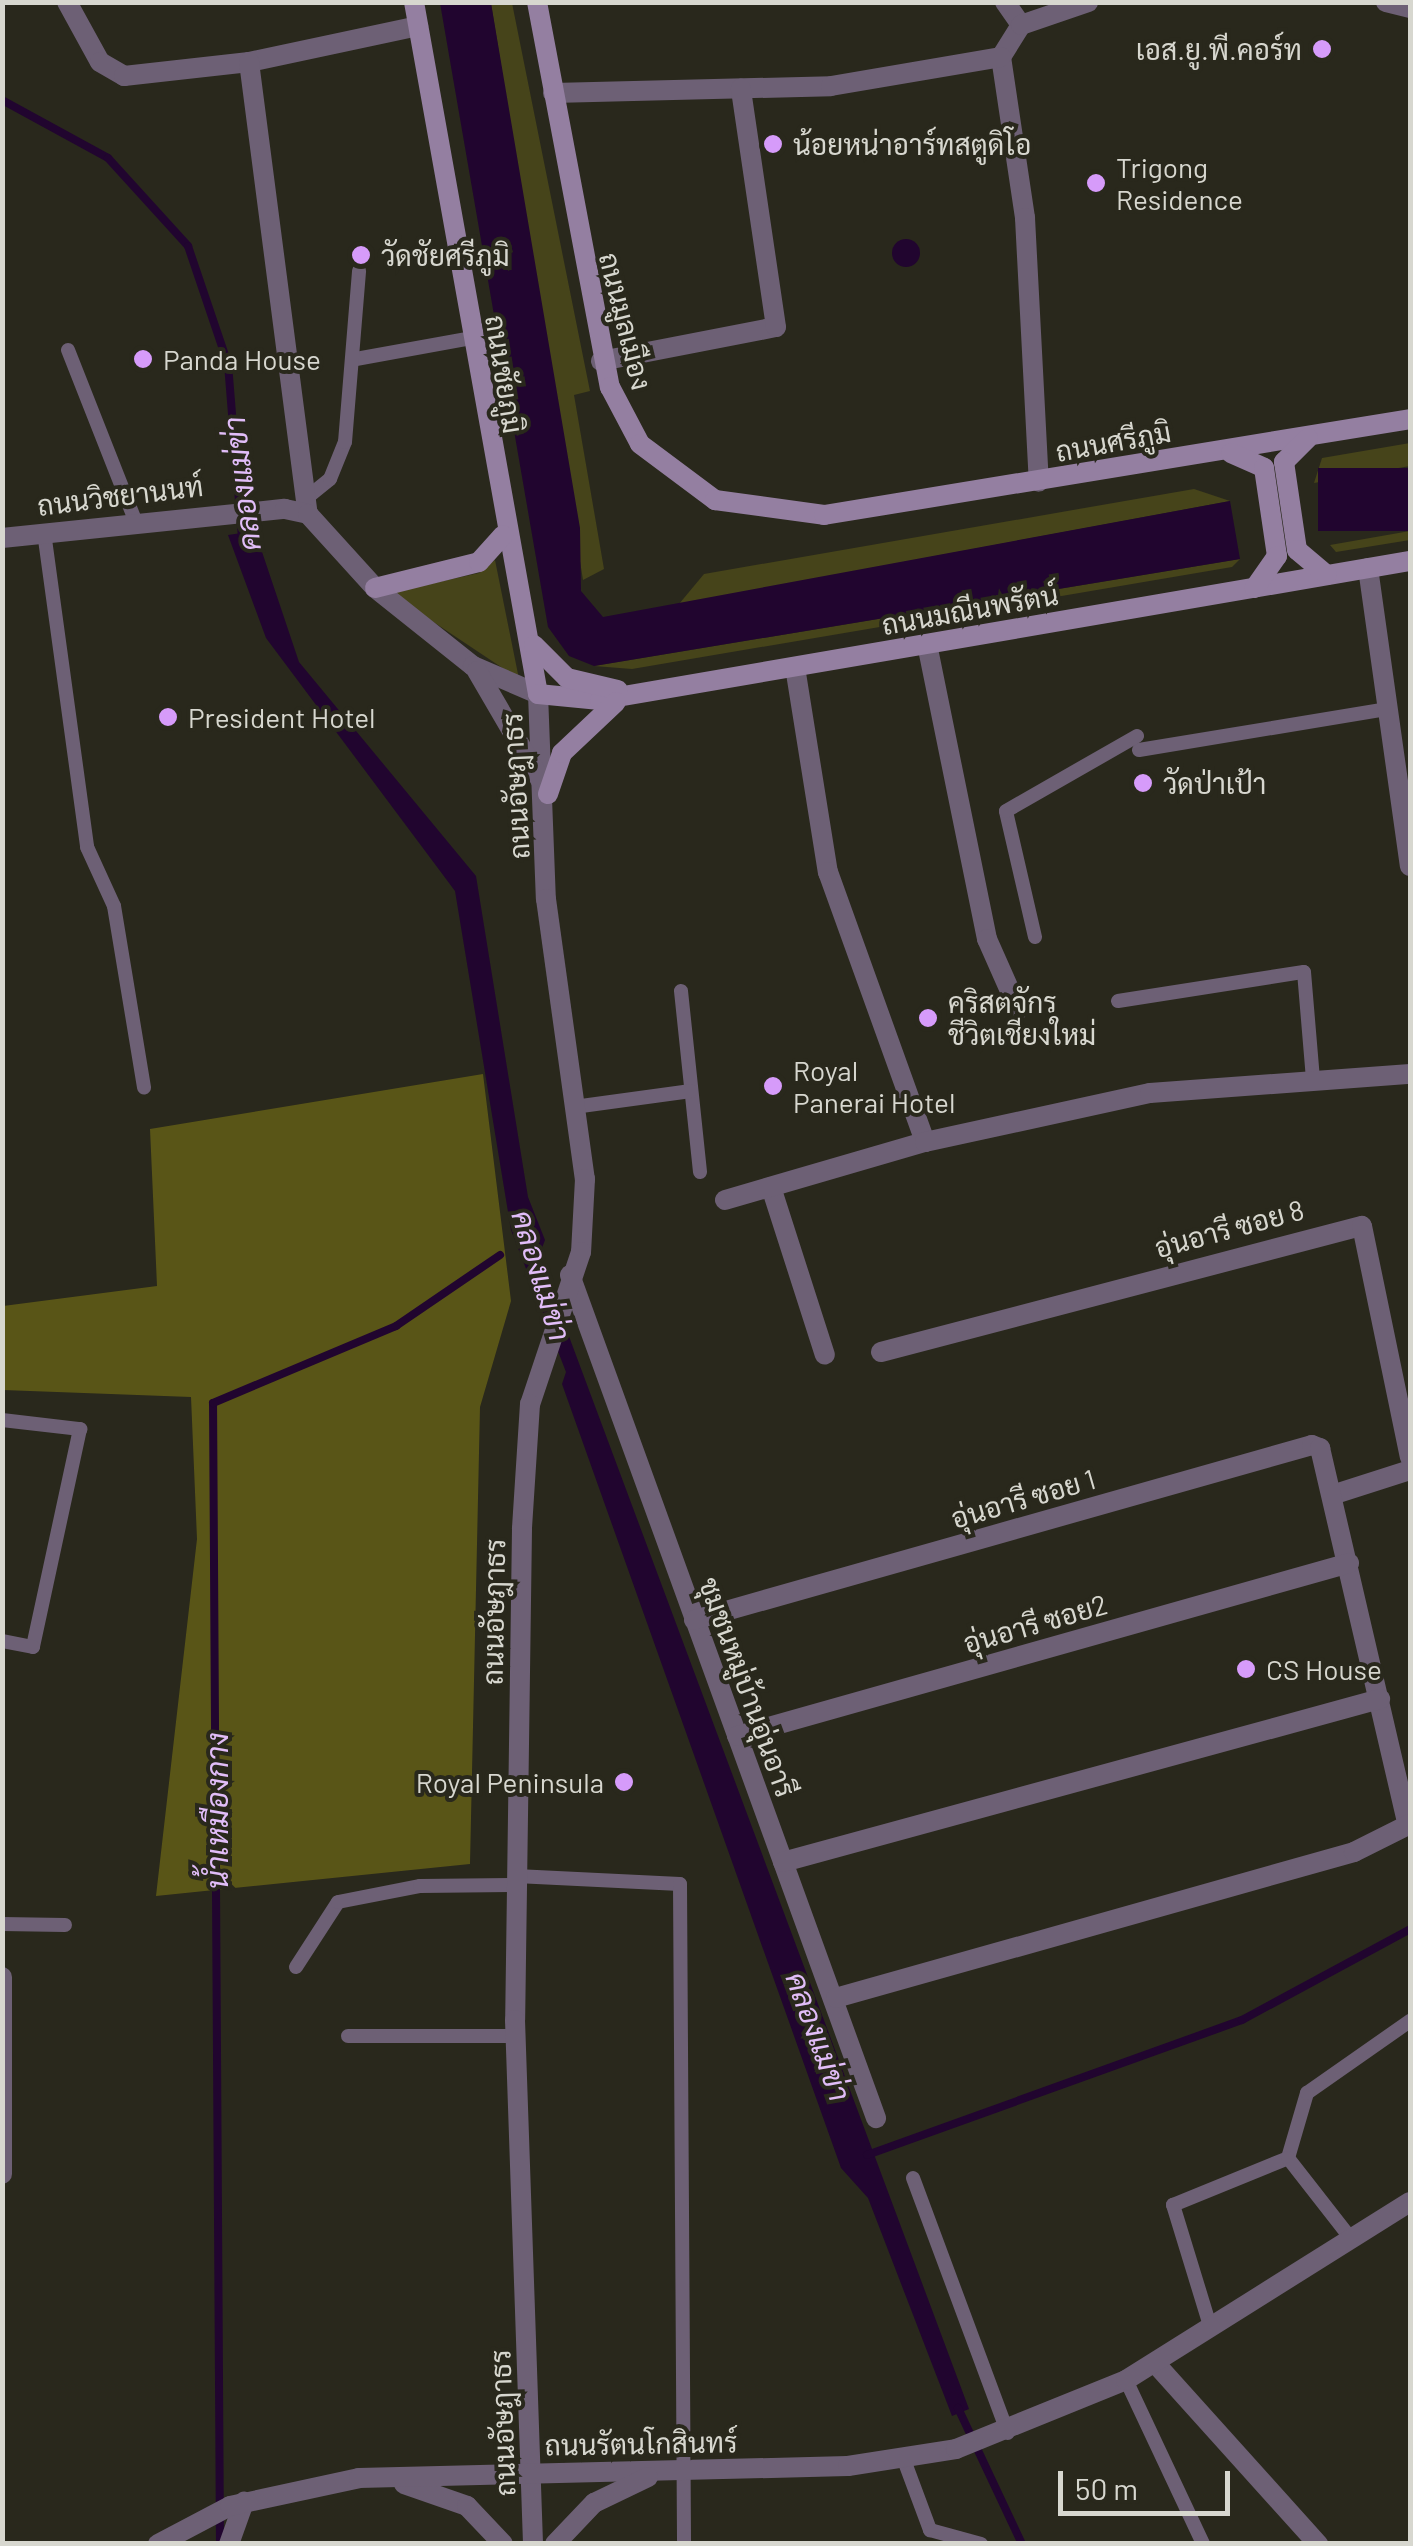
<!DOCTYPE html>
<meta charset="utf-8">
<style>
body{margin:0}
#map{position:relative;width:1413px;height:2546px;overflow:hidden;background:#29281c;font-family:Barlow,Sarabun,sans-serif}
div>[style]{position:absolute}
.green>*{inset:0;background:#46441a}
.forest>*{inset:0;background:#595517}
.water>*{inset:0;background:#21052f;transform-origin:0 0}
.round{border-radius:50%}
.stream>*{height:8px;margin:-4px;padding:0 4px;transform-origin:4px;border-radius:4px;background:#21052f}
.service>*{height:14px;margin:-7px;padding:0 7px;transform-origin:7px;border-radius:7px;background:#6d6075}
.minor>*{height:20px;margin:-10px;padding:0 10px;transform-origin:10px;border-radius:10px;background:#6d6075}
.tertiary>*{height:20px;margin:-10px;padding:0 10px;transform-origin:10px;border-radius:10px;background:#6d6075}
.secondary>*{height:20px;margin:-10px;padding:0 10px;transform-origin:10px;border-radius:10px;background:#947fa1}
.dots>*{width:28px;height:28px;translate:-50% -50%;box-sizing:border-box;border:5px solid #29281c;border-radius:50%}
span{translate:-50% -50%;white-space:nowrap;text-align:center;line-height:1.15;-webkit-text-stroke:8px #29281c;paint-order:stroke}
.poi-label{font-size:28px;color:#d7d7cf}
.right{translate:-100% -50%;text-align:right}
.left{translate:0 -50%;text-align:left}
.street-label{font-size:28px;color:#d7d7cf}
.water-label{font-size:30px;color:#e1bdf8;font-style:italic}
.frame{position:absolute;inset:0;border:5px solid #d7d7cf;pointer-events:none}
.scale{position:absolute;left:1058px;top:2471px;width:172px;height:45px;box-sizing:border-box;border:5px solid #d7d7cf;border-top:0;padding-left:12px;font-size:30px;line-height:35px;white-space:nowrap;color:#d7d7cf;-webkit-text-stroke:8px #29281c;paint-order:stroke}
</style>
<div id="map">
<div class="green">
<i style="clip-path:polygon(491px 3px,512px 3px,590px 391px,574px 395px,604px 569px,583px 580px)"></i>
<i style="clip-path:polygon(1410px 443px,1410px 466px,1314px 483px,1322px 458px)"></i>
<i style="clip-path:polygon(1194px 489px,1230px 501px,679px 604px,704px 574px)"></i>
<i style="clip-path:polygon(1410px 531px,1410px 540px,1336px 552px,1330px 545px)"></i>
<i style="clip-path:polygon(1240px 559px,1232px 567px,632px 669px,594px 666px)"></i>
<i style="clip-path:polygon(495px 560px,519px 679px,390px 593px,479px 573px)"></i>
</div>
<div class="forest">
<i style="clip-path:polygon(483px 1074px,511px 1301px,480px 1407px,470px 1864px,156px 1896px,197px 1539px,191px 1397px,3px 1390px,3px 1306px,157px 1286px,150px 1129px)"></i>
</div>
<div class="water">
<i style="clip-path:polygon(440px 3px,491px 3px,580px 528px,581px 591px,603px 617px,1230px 501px,1240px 559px,594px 666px,569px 656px,548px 627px)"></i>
<i class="round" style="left:892px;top:239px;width:28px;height:28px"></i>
<i style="left:1410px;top:468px;width:63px;height:92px;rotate:90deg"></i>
<i style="clip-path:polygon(255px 531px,299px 662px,476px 876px,528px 1197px,545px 1240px,539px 1256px,969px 2409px,952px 2416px,868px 2198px,841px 2168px,562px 1384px,566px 1372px,511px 1230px,455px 891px,266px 638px,228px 535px)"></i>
</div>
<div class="stream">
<i style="left:2px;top:100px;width:121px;rotate:28.7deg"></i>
<i style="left:108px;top:158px;width:119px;rotate:47.7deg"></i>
<i style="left:188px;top:246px;width:125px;rotate:71.3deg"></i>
<i style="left:228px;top:364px;width:175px;rotate:85.4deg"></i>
<i style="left:867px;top:2155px;width:399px;rotate:-19.8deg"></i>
<i style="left:1242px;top:2020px;width:191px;rotate:-28.4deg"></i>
<i style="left:958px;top:2408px;width:150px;rotate:64.8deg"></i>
<i style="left:220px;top:2544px;width:1141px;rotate:-90.35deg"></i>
<i style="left:213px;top:1403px;width:199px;rotate:-22.8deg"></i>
<i style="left:396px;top:1326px;width:126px;rotate:-34.3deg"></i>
</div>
<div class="service">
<i style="left:68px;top:350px;width:183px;rotate:68.5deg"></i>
<i style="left:356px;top:359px;width:117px;rotate:-10.3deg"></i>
<i style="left:309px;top:496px;width:27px;rotate:-39deg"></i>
<i style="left:330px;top:479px;width:40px;rotate:-68deg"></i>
<i style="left:345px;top:442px;width:172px;rotate:-85.3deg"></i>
<i style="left:44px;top:532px;width:318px;rotate:82.2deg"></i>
<i style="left:87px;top:847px;width:65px;rotate:65.4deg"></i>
<i style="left:114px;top:906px;width:184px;rotate:80.6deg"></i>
<i style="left:1139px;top:750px;width:252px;rotate:-9.4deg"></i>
<i style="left:1035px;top:937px;width:129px;rotate:-103deg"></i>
<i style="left:1006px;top:811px;width:151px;rotate:-29.8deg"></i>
<i style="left:681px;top:991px;width:182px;rotate:84deg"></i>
<i style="left:1118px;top:1001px;width:188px;rotate:-8.9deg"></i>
<i style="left:1304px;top:972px;width:108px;rotate:85.2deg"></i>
<i style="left:574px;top:1107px;width:118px;rotate:-7.8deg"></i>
<i style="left:2px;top:1420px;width:79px;rotate:6.6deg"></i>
<i style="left:80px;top:1429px;width:223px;rotate:102.2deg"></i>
<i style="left:33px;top:1647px;width:32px;rotate:-169deg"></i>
<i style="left:516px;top:1876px;width:164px;rotate:2.8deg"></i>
<i style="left:680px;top:1884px;width:660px;rotate:89.65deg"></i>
<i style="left:2px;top:1924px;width:63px;rotate:0.9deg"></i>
<i style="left:296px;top:1967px;width:77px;rotate:-57.1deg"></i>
<i style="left:338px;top:1902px;width:84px;rotate:-11deg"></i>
<i style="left:420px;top:1886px;width:96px;rotate:-0.6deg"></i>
<i style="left:348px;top:2036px;width:168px"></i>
<i style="left:1288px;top:2158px;width:68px;rotate:-73.7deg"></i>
<i style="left:1307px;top:2093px;width:126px;rotate:-35deg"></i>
<i style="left:913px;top:2178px;width:272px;rotate:69.6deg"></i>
<i style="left:1211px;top:2329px;width:130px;rotate:-107deg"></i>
<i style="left:1173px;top:2205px;width:124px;rotate:-22.2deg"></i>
<i style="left:1288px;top:2158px;width:104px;rotate:52deg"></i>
<i style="left:1126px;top:2380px;width:181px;rotate:64.8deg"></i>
<i style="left:904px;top:2460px;width:75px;rotate:69.6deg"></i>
<i style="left:930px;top:2530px;width:53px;rotate:15.4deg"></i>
</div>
<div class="minor">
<i style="left:67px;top:2px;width:68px;rotate:61.2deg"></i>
<i style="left:100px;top:62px;width:28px;rotate:30deg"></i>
<i style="left:124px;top:76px;width:126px;rotate:-6.4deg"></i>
<i style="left:249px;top:62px;width:173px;rotate:-12deg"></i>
<i style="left:1005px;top:2px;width:28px;rotate:55deg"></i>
<i style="left:1021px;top:25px;width:38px;rotate:122deg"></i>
<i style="left:1001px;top:57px;width:163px;rotate:81.5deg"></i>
<i style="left:1025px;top:218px;width:264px;rotate:87deg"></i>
<i style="left:1386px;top:2px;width:25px;rotate:14deg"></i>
<i style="left:1021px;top:25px;width:71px;rotate:-18.9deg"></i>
<i style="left:249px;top:62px;width:456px;rotate:82.6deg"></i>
<i style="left:553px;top:93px;width:278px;rotate:-1.4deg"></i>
<i style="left:831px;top:86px;width:172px;rotate:-9.7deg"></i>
<i style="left:601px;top:361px;width:178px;rotate:-11deg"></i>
<i style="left:776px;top:327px;width:241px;rotate:-98.4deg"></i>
<i style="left:2px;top:538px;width:284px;rotate:-5.9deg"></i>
<i style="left:285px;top:509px;width:24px;rotate:12deg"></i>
<i style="left:308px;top:514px;width:100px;rotate:47.8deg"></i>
<i style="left:1368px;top:568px;width:301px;rotate:82deg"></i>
<i style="left:927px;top:644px;width:301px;rotate:78.5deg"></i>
<i style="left:987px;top:939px;width:77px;rotate:66.1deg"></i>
<i style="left:795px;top:667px;width:208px;rotate:80.9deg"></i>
<i style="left:828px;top:872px;width:287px;rotate:70.2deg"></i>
<i style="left:771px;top:1187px;width:176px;rotate:72.2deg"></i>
<i style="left:725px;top:1200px;width:208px;rotate:-16.2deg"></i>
<i style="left:925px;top:1142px;width:230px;rotate:-12.3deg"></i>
<i style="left:1150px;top:1093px;width:261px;rotate:-4.2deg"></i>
<i style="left:570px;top:1275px;width:897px;rotate:70.05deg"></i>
<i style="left:881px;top:1352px;width:497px;rotate:-14.7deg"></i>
<i style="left:1362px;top:1226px;width:236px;rotate:78.3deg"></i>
<i style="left:1332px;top:1495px;width:82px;rotate:-17.8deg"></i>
<i style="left:694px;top:1620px;width:642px;rotate:-15.81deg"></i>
<i style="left:1312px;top:1445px;width:9px;rotate:21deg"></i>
<i style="left:1320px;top:1448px;width:388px;rotate:76.9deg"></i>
<i style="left:737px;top:1736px;width:636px;rotate:-15.78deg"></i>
<i style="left:783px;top:1862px;width:619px;rotate:-15.27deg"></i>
<i style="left:2px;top:1977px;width:197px;rotate:90deg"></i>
<i style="left:836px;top:1998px;width:538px;rotate:-15.74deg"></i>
<i style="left:1354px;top:1852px;width:63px;rotate:-26.6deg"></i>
<i style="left:1155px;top:2363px;width:244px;rotate:48deg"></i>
<i style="left:229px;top:2544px;width:45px;rotate:-70.3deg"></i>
</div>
<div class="tertiary">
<i style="left:375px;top:588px;width:125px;rotate:38.5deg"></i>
<i style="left:473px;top:666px;width:71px;rotate:23.3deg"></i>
<i style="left:538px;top:694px;width:205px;rotate:87.8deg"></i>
<i style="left:546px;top:899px;width:283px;rotate:82.1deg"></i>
<i style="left:585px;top:1179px;width:73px;rotate:93.1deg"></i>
<i style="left:581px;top:1252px;width:160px;rotate:108.5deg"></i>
<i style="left:530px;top:1404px;width:125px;rotate:93.7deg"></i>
<i style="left:522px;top:1529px;width:491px;rotate:90.8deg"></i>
<i style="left:515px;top:2020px;width:524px;rotate:88.03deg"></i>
<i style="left:477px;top:671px;width:135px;rotate:59.8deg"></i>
<i style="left:404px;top:2484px;width:67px;rotate:19.2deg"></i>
<i style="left:467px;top:2506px;width:52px;rotate:46.5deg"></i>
<i style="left:158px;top:2544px;width:81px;rotate:-27.8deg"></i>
<i style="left:230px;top:2506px;width:132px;rotate:-12.2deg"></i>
<i style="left:359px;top:2478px;width:489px;rotate:-1.4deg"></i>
<i style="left:848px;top:2466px;width:109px;rotate:-8.9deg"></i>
<i style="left:956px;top:2449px;width:183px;rotate:-22.1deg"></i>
<i style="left:1126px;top:2380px;width:335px;rotate:-32.1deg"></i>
<i style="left:555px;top:2544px;width:57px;rotate:-46.4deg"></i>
<i style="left:594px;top:2503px;width:60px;rotate:-25.7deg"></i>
</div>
<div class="secondary">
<i style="left:414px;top:2px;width:703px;rotate:79.84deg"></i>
<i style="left:538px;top:694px;width:62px;rotate:5.5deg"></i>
<i style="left:600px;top:700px;width:822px;rotate:-9.74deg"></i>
<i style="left:537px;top:2px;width:392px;rotate:79.3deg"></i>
<i style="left:610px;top:387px;width:64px;rotate:62.2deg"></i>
<i style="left:640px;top:444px;width:94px;rotate:36.7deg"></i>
<i style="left:715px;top:500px;width:110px;rotate:7.8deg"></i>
<i style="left:824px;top:515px;width:594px;rotate:-9.3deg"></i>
<i style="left:1308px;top:438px;width:34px;rotate:135deg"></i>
<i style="left:1284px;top:462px;width:89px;rotate:81.6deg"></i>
<i style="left:1297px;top:550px;width:39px;rotate:40deg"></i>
<i style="left:1231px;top:453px;width:36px;rotate:24deg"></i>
<i style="left:1264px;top:468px;width:89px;rotate:81.6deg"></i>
<i style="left:1277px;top:556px;width:39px;rotate:125deg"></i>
<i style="left:375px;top:588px;width:107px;rotate:-14deg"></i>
<i style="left:479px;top:562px;width:36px;rotate:-48deg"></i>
<i style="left:534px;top:645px;width:47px;rotate:45deg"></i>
<i style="left:567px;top:678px;width:52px;rotate:13.2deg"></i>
<i style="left:548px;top:794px;width:43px;rotate:-71.1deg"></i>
<i style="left:562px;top:753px;width:74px;rotate:-43.4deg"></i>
</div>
<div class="dots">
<i style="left:1322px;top:49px;background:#d69bfa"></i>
<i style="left:773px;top:144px;background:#d69bfa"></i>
<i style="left:1096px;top:183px;background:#d69bfa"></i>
<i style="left:361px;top:255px;background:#d69bfa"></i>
<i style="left:143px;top:359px;background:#d69bfa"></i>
<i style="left:168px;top:717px;background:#d69bfa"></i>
<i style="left:1143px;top:783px;background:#d69bfa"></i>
<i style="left:928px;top:1018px;background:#d69bfa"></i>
<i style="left:773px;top:1086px;background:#d69bfa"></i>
<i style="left:1246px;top:1669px;background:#d69bfa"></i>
<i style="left:624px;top:1782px;background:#d69bfa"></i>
</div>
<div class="poi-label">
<span class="right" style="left:1302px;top:49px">เอส.ยู.พี.คอร์ท</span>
<span class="left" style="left:793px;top:144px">น้อยหน่าอาร์ทสตูดิโอ</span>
<span class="left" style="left:1116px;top:183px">Trigong<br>Residence</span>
<span class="left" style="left:381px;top:255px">วัดชัยศรีภูมิ</span>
<span class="left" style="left:163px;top:359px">Panda House</span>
<span class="left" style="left:188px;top:717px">President Hotel</span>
<span class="left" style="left:1163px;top:783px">วัดป่าเป้า</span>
<span class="left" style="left:948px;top:1018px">คริสตจักร<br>ชีวิตเชียงใหม่</span>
<span class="left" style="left:793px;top:1086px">Royal<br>Panerai Hotel</span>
<span class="left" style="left:1266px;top:1669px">CS House</span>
<span class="right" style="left:604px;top:1782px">Royal Peninsula</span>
</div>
<div class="street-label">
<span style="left:626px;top:321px;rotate:76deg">ถนนมูลเมือง</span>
<span style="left:505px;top:374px;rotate:81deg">ถนนชัยภูมิ</span>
<span style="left:1113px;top:441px;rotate:-10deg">ถนนศรีภูมิ</span>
<span style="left:120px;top:495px;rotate:-7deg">ถนนวิชยานนท์</span>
<span style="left:970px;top:609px;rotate:-10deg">ถนนมณีนพรัตน์</span>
<span style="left:515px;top:786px;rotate:-93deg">ถนนอัษฎาธร</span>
<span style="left:1229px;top:1228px;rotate:-15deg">อุ่นอารี ซอย 8</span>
<span style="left:1023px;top:1498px;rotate:-16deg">อุ่นอารี ซอย 1</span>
<span style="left:493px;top:1612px;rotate:-89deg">ถนนอัษฎาธร</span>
<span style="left:1035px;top:1623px;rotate:-16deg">อุ่นอารี ซอย2</span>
<span style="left:748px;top:1687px;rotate:70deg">ชุมชนหมู่บ้านอุ่นอารี</span>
<span style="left:502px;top:2423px;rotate:-92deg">ถนนอัษฎาธร</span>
<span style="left:641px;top:2443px;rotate:-1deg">ถนนรัตนโกสินทร์</span>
</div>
<div class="water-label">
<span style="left:241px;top:484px;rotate:-97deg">คลองแม่ข่า</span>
<span style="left:542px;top:1275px;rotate:73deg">คลองแม่ข่า</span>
<span style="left:216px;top:1811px;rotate:-90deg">น้ำเหมืองกาง</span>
<span style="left:819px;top:2036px;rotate:70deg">คลองแม่ข่า</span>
</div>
<div class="frame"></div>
<div class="scale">50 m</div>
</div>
